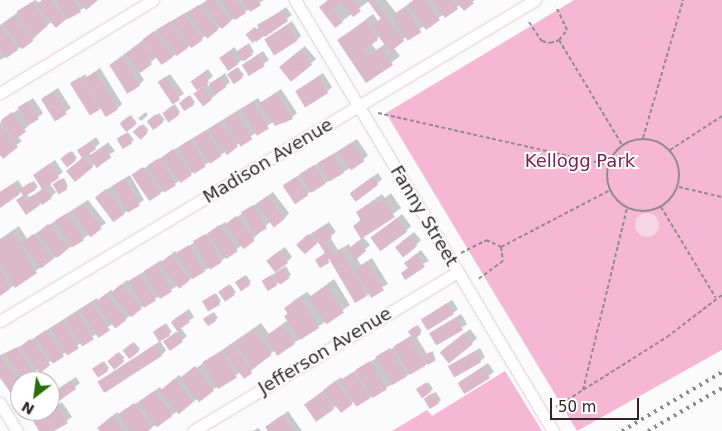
<!DOCTYPE html>
<style>
body{margin:0}
#map{position:relative;width:722px;height:431px;overflow:hidden;background:#fbfbfb;font-family:"DejaVu Sans",sans-serif}
div>[style]{position:absolute}
.green>*{inset:0;background:#f6b7d5}
.water>*{inset:0;background:#f6d5e4}
.round{border-radius:50%}
.shadow>*{inset:0;background:#0003;transform-origin:0 0}
.building>*{inset:0;background:#dcb9c9;transform-origin:0 0}
.path>*{height:2px;margin-top:-1px;transform-origin:0;background:repeating-linear-gradient(90deg,#928b8e 0 4px,transparent 0 6.5px)}
.path>.ring{margin:-1px;padding:0;box-sizing:content-box;background:none;border:2px solid #928b8e;border-radius:50%}
.roads{filter:drop-shadow(0 0 1px #e8c6d6) drop-shadow(0 0 1px #e8c6d6)}
.minor>*{height:11px;margin:-5.5px;padding:0 5.5px;transform-origin:5.5px;border-radius:5.5px;background:#fff}
.rail>*{height:4px;margin-top:-2px;transform-origin:0;background:repeating-linear-gradient(90deg,#8c8589 0 2.5px,transparent 0 7.5px)}
span{translate:-50% -50%;white-space:nowrap;text-align:center;line-height:1.15;-webkit-text-stroke:4px #fff;paint-order:stroke}
.street-label{font-size:18px;color:#31242a}
.park-label{font-size:18px;color:#7b2256}
.north{position:absolute;left:10px;top:371px;width:50px;height:50px;box-sizing:border-box;background:#fff;border:1px solid #ada7aa;border-radius:50%;rotate:210deg;font-size:14px;font-weight:700;line-height:20px;text-align:center;color:#31242a}
.north::after{content:'';display:block;margin:auto;width:18px;height:22px;background:#2a6e09;clip-path:polygon(50% 0,100% 100%,50% 72%,0 100%)}
.scale{position:absolute;left:550px;top:398px;width:89px;height:22px;box-sizing:border-box;border:2px solid #31242a;border-top:0;padding-left:6px;font-size:15px;line-height:18px;white-space:nowrap;color:#31242a;-webkit-text-stroke:4px #fff;paint-order:stroke}
</style>
<div id="map">
<div class="green">
<i style="clip-path:polygon(574px 0,722px 0,722px 350px,577px 431px,386px 113px)"></i>
<i style="clip-path:polygon(505px 371px,542px 431px,392px 431px,427px 410px,432px 416px)"></i>
</div>
<div class="water">
<i class="round" style="left:635px;top:213px;width:24px;height:24px"></i>
</div>
<div class="shadow">
<i style="clip-path:polygon(35px 0,40px 3px,43px 0,96px 0,56px 26px,52px 21px,32px 40px,0 60px,0 25px)"></i>
<i style="clip-path:polygon(208px 0,264px 0,162px 63px,157px 57px,139px 72px,144px 80px,139px 85px,111px 64px,159px 28px)"></i>
<i style="clip-path:polygon(evenodd,328px 0,386px 0,396px 13px,414px 0,476px 0,460px 5px,406px 37px,393px 47px,400px 56px,367px 81px,339px 40px,373px 14px,378px 21px,382px 17px,369px 1px,342px 21px,321px 7px,328px 0,380px 36px,385px 44px,376px 50px,371px 43px,380px 36px)"></i>
<i style="left:286px;top:7px;width:10px;height:45px;rotate:53deg"></i>
<i style="clip-path:polygon(292px 21px,301px 36px,297px 40px,265px 40px)"></i>
<i style="clip-path:polygon(249px 43px,254px 52px,229px 69px,221px 58px,234px 47px,238px 52px)"></i>
<i style="clip-path:polygon(305px 46px,316px 59px,292px 80px,286px 62px)"></i>
<i style="left:263px;top:51px;width:11px;height:25px;rotate:56deg"></i>
<i style="clip-path:polygon(238px 67px,244px 75px,242px 77px,231px 72px)"></i>
<i style="clip-path:polygon(100px 68px,122px 104px,117px 109px,99px 108px,72px 84px,85px 74px,87px 77px)"></i>
<i style="clip-path:polygon(208px 69px,213px 76px,206px 82px,209px 86px,225px 73px,230px 82px,211px 99px,195px 94px,204px 85px,192px 81px)"></i>
<i style="clip-path:polygon(323px 73px,332px 87px,327px 92px,296px 91px)"></i>
<i style="left:170px;top:74px;width:24px;height:7px;rotate:54deg"></i>
<i style="left:58px;top:88px;width:24px;height:19px;rotate:57deg"></i>
<i style="clip-path:polygon(281px 89px,297px 113px,285px 123px,283px 119px,273px 122px,160px 193px,133px 175px,258px 98px,261px 103px)"></i>
<i style="clip-path:polygon(190px 95px,195px 102px,193px 104px,182px 101px)"></i>
<i style="clip-path:polygon(33px 98px,43px 113px,17px 136px,22px 141px,0 156px,0 123px)"></i>
<i style="clip-path:polygon(175px 104px,180px 112px,178px 114px,166px 110px)"></i>
<i style="clip-path:polygon(146px 112px,148px 115px,141px 121px,138px 118px)"></i>
<i style="left:159px;top:113px;width:9px;height:14px;rotate:49deg"></i>
<i style="clip-path:polygon(131px 115px,137px 123px,127px 131px,134px 140px,123px 147px,120px 138px,128px 132px,121px 123px)"></i>
<i style="left:143px;top:124px;width:8px;height:11px;rotate:45deg"></i>
<i style="clip-path:polygon(96px 137px,100px 143px,89px 153px,92px 156px,108px 142px,115px 151px,92px 166px,78px 151px)"></i>
<i style="clip-path:polygon(357px 139px,368px 155px,363px 160px,307px 194px,283px 185px)"></i>
<i style="clip-path:polygon(72px 151px,77px 158px,75px 160px,64px 156px)"></i>
<i style="clip-path:polygon(55px 160px,63px 172px,49px 183px,56px 192px,51px 197px,39px 204px,17px 200px,24px 194px,22px 191px,0 206px,0 192px,18px 180px,23px 188px,34px 181px,38px 187px,27px 195px,29px 197px,39px 192px,43px 188px,34px 175px)"></i>
<i style="clip-path:polygon(378px 173px,382px 179px,377px 184px,350px 193px)"></i>
<i style="clip-path:polygon(130px 175px,144px 200px,124px 213px,101px 193px)"></i>
<i style="clip-path:polygon(64px 178px,68px 186px,66px 188px,56px 182px)"></i>
<i style="clip-path:polygon(273px 192px,289px 213px,285px 218px,275px 226px,271px 221px,244px 248px,242px 245px,221px 261px,144px 305px,115px 327px,113px 324px,38px 369px,28px 377px,30px 381px,20px 381px,20px 404px,0 375px,0 355px,23px 345px,97px 298px,98px 300px,111px 290px,113px 292px,127px 280px,129px 282px,161px 260px,162px 262px,175px 251px,177px 254px,225px 222px,227px 224px)"></i>
<i style="clip-path:polygon(391px 193px,401px 208px,362px 236px,370px 245px,356px 257px,361px 265px,372px 258px,388px 284px,367px 295px,330px 259px,316px 260px,326px 252px,319px 241px,316px 244px,303px 239px,329px 222px,336px 232px,330px 237px,338px 250px,349px 244px,351px 248px,362px 238px,354px 226px,361px 219px,357px 212px,382px 194px,385px 198px)"></i>
<i style="clip-path:polygon(88px 200px,106px 223px,0 295px,0 239px,19px 226px,27px 239px)"></i>
<i style="clip-path:polygon(402px 214px,411px 226px,406px 231px,378px 233px)"></i>
<i style="clip-path:polygon(414px 232px,421px 240px,416px 245px,402px 242px)"></i>
<i style="clip-path:polygon(285px 247px,292px 257px,287px 262px,272px 256px)"></i>
<i style="clip-path:polygon(421px 250px,429px 261px,402px 273px,409px 267px,405px 263px)"></i>
<i style="clip-path:polygon(286px 266px,291px 275px,268px 289px,266px 279px)"></i>
<i style="clip-path:polygon(246px 275px,251px 282px,242px 290px,239px 281px)"></i>
<i style="clip-path:polygon(334px 279px,350px 305px,294px 343px,275px 350px,244px 377px,241px 372px,146px 431px,102px 431px,104px 423px,117px 412px,119px 415px,160px 387px,162px 390px,179px 375px,182px 378px,261px 323px,269px 334px,288px 320px,286px 308px,293px 301px,307px 292px,311px 296px)"></i>
<i style="clip-path:polygon(230px 284px,236px 292px,234px 294px,222px 290px)"></i>
<i style="clip-path:polygon(216px 293px,221px 301px,219px 303px,206px 300px)"></i>
<i style="clip-path:polygon(452px 300px,458px 309px,453px 313px,422px 320px)"></i>
<i style="clip-path:polygon(189px 309px,194px 317px,180px 327px,187px 336px,172px 349px,171px 337px,178px 331px,172px 321px)"></i>
<i style="clip-path:polygon(214px 312px,218px 318px,208px 324px,207px 317px)"></i>
<i style="left:461px;top:314px;width:12px;height:36px;rotate:59deg"></i>
<i style="clip-path:polygon(166px 323px,172px 332px,160px 340px,157px 329px)"></i>
<i style="clip-path:polygon(418px 325px,422px 331px,416px 336px,427px 354px,433px 351px,435px 359px,369px 398px,336px 406px,317px 420px,306px 404px,311px 400px,341px 377px,342px 379px,396px 346px,412px 335px,411px 330px)"></i>
<i style="clip-path:polygon(470px 329px,477px 338px,472px 343px,441px 351px)"></i>
<i style="clip-path:polygon(160px 341px,166px 350px,162px 355px,106px 392px,99px 383px,104px 378px)"></i>
<i style="clip-path:polygon(134px 342px,140px 349px,138px 351px,126px 348px)"></i>
<i style="clip-path:polygon(480px 348px,485px 357px,480px 361px,450px 367px)"></i>
<i style="left:119px;top:352px;width:8px;height:13px;rotate:45deg"></i>
<i style="clip-path:polygon(104px 361px,109px 368px,107px 370px,95px 368px)"></i>
<i style="left:488px;top:363px;width:11px;height:35px;rotate:56deg"></i>
<i style="clip-path:polygon(76px 377px,80px 383px,50px 406px,50px 394px)"></i>
<i style="clip-path:polygon(428px 382px,433px 389px,423px 396px,420px 387px)"></i>
<i style="clip-path:polygon(436px 392px,441px 400px,439px 402px,426px 397px)"></i>
<i style="clip-path:polygon(62px 402px,72px 417px,52px 431px,41px 431px,35px 421px)"></i>
<i style="clip-path:polygon(288px 411px,302px 431px,270px 431px,267px 427px)"></i>
<i style="clip-path:polygon(258px 428px,261px 431px,253px 431px)"></i>
</div>
<div class="building">
<i style="clip-path:polygon(42px 0,50px 0,66px 19px,56px 28px,36px 5px)"></i>
<i style="clip-path:polygon(56px 0,73px 0,81px 12px,68px 19px)"></i>
<i style="clip-path:polygon(78px 0,98px 0,86px 10px)"></i>
<i style="clip-path:polygon(207px 0,213px 0,231px 21px,222px 29px,202px 5px)"></i>
<i style="clip-path:polygon(221px 0,237px 0,246px 13px,235px 20px)"></i>
<i style="clip-path:polygon(242px 0,257px 0,261px 5px,250px 12px)"></i>
<i style="clip-path:polygon(328px 0,353px 0,361px 11px,353px 17px,341px 2px,332px 8px,343px 22px,335px 28px,319px 7px)"></i>
<i style="clip-path:polygon(367px 0,373px 0,404px 41px,390px 52px,371px 26px,381px 19px)"></i>
<i style="clip-path:polygon(414px 0,425px 0,440px 20px,426px 30px,408px 4px)"></i>
<i style="clip-path:polygon(432px 0,452px 0,458px 9px,445px 18px)"></i>
<i style="clip-path:polygon(455px 0,471px 0,474px 3px,464px 11px)"></i>
<i style="left:32px;top:2px;width:29px;height:18px;rotate:59deg"></i>
<i style="left:198px;top:5px;width:32px;height:14px;rotate:51deg"></i>
<i style="left:405px;top:7px;width:30px;height:16px;rotate:57deg"></i>
<i style="clip-path:polygon(281px 11px,288px 21px,265px 37px,257px 25px)"></i>
<i style="left:184px;top:14px;width:32px;height:14px;rotate:54deg"></i>
<i style="left:15px;top:16px;width:31px;height:14px;rotate:54deg"></i>
<i style="clip-path:polygon(365px 21px,378px 40px,363px 50px,368px 56px,381px 48px,393px 65px,366px 83px,337px 40px)"></i>
<i style="left:169px;top:22px;width:32px;height:14px;rotate:54deg"></i>
<i style="clip-path:polygon(0 25px,18px 50px,6px 58px,0 49px)"></i>
<i style="left:287px;top:25px;width:19px;height:27px;rotate:58deg"></i>
<i style="left:255px;top:27px;width:11px;height:12px;rotate:52deg"></i>
<i style="left:154px;top:31px;width:32px;height:14px;rotate:54deg"></i>
<i style="clip-path:polygon(142px 42px,153px 56px,148px 59px,152px 64px,140px 73px,126px 54px)"></i>
<i style="left:246px;top:45px;width:12px;height:11px;rotate:55deg"></i>
<i style="left:300px;top:50px;width:19px;height:27px;rotate:51deg"></i>
<i style="left:229px;top:51px;width:16px;height:12px;rotate:55deg"></i>
<i style="left:258px;top:55px;width:13px;height:19px;rotate:58deg"></i>
<i style="left:122px;top:57px;width:34px;height:15px;rotate:58deg"></i>
<i style="left:236px;top:68px;width:12px;height:11px;rotate:55deg"></i>
<i style="left:95px;top:72px;width:44px;height:14px;rotate:59deg"></i>
<i style="left:203px;top:73px;width:11px;height:15px;rotate:56deg"></i>
<i style="left:80px;top:77px;width:38px;height:12px;rotate:58deg"></i>
<i style="left:165px;top:77px;width:27px;height:9px;rotate:56deg"></i>
<i style="left:220px;top:77px;width:12px;height:13px;rotate:59deg"></i>
<i style="left:318px;top:77px;width:19px;height:27px;rotate:58deg"></i>
<i style="left:202px;top:87px;width:16px;height:11px;rotate:52deg"></i>
<i style="left:53px;top:92px;width:26px;height:14px;rotate:58deg"></i>
<i style="clip-path:polygon(276px 93px,293px 119px,275px 126px,259px 103px)"></i>
<i style="clip-path:polygon(188px 96px,194px 105px,184px 111px,179px 103px)"></i>
<i style="left:28px;top:101px;width:21px;height:12px;rotate:59deg"></i>
<i style="left:253px;top:102px;width:31px;height:14px;rotate:59deg"></i>
<i style="left:173px;top:106px;width:11px;height:13px;rotate:56deg"></i>
<i style="left:12px;top:112px;width:24px;height:14px;rotate:54deg"></i>
<i style="left:236px;top:113px;width:31px;height:14px;rotate:58deg"></i>
<i style="left:156px;top:114px;width:11px;height:12px;rotate:52deg"></i>
<i style="left:129px;top:116px;width:11px;height:12px;rotate:52deg"></i>
<i style="left:219px;top:122px;width:31px;height:14px;rotate:52deg"></i>
<i style="clip-path:polygon(0 125px,18px 147px,3px 159px,0 154px)"></i>
<i style="left:140px;top:125px;width:11px;height:10px;rotate:45deg"></i>
<i style="left:205px;top:131px;width:30px;height:14px;rotate:56deg"></i>
<i style="left:126px;top:133px;width:12px;height:11px;rotate:59deg"></i>
<i style="left:190px;top:140px;width:31px;height:14px;rotate:59deg"></i>
<i style="clip-path:polygon(91px 141px,96px 149px,84px 157px,93px 167px,75px 182px,66px 171px,82px 158px,77px 150px)"></i>
<i style="left:352px;top:143px;width:22px;height:16px;rotate:56deg"></i>
<i style="left:103px;top:146px;width:14px;height:18px;rotate:54deg"></i>
<i style="left:173px;top:149px;width:32px;height:14px;rotate:54deg"></i>
<i style="left:69px;top:152px;width:11px;height:11px;rotate:52deg"></i>
<i style="left:333px;top:154px;width:22px;height:17px;rotate:60deg"></i>
<i style="left:159px;top:158px;width:32px;height:14px;rotate:58deg"></i>
<i style="clip-path:polygon(49px 164px,59px 178px,44px 188px,52px 198px,42px 205px,34px 195px,42px 189px,33px 175px)"></i>
<i style="left:314px;top:165px;width:22px;height:17px;rotate:58deg"></i>
<i style="left:143px;top:167px;width:32px;height:14px;rotate:56deg"></i>
<i style="left:296px;top:177px;width:22px;height:16px;rotate:56deg"></i>
<i style="left:372px;top:177px;width:10px;height:28px;rotate:53deg"></i>
<i style="left:61px;top:179px;width:12px;height:10px;rotate:59deg"></i>
<i style="left:124px;top:179px;width:31px;height:14px;rotate:59deg"></i>
<i style="left:31px;top:182px;width:9px;height:14px;rotate:58deg"></i>
<i style="clip-path:polygon(13px 184px,20px 194px,0 208px,0 192px)"></i>
<i style="left:106px;top:189px;width:31px;height:14px;rotate:53deg"></i>
<i style="clip-path:polygon(33px 195px,40px 205px,26px 215px,16px 200px,21px 197px,24px 201px)"></i>
<i style="left:267px;top:196px;width:29px;height:14px;rotate:52deg"></i>
<i style="clip-path:polygon(374px 200px,377px 204px,384px 200px,395px 217px,361px 239px,353px 226px,361px 221px,356px 212px)"></i>
<i style="left:83px;top:204px;width:31px;height:14px;rotate:53deg"></i>
<i style="left:253px;top:205px;width:27px;height:14px;rotate:59deg"></i>
<i style="left:67px;top:213px;width:32px;height:14px;rotate:58deg"></i>
<i style="left:236px;top:216px;width:31px;height:14px;rotate:53deg"></i>
<i style="left:397px;top:218px;width:17px;height:33px;rotate:54deg"></i>
<i style="left:48px;top:224px;width:32px;height:14px;rotate:51deg"></i>
<i style="left:219px;top:225px;width:32px;height:14px;rotate:54deg"></i>
<i style="clip-path:polygon(324px 226px,332px 238px,325px 242px,333px 255px,341px 251px,367px 296px,355px 303px,328px 257px,329px 263px,320px 268px,315px 260px,325px 253px,312px 233px)"></i>
<i style="clip-path:polygon(12px 233px,37px 273px,15px 288px,0 263px,0 241px)"></i>
<i style="left:33px;top:234px;width:32px;height:15px;rotate:51deg"></i>
<i style="left:205px;top:234px;width:33px;height:14px;rotate:59deg"></i>
<i style="left:308px;top:234px;width:13px;height:16px;rotate:48deg"></i>
<i style="left:409px;top:236px;width:13px;height:18px;rotate:51deg"></i>
<i style="left:358px;top:241px;width:13px;height:14px;rotate:51deg"></i>
<i style="left:189px;top:245px;width:31px;height:15px;rotate:59deg"></i>
<i style="left:279px;top:251px;width:15px;height:16px;rotate:53deg"></i>
<i style="clip-path:polygon(416px 254px,425px 267px,405px 280px,401px 273px,408px 268px,404px 263px)"></i>
<i style="left:170px;top:255px;width:32px;height:14px;rotate:51deg"></i>
<i style="left:367px;top:262px;width:33px;height:15px;rotate:59deg"></i>
<i style="left:156px;top:264px;width:32px;height:14px;rotate:60deg"></i>
<i style="left:283px;top:268px;width:12px;height:12px;rotate:55deg"></i>
<i style="clip-path:polygon(0 270px,10px 289px,0 296px)"></i>
<i style="left:140px;top:274px;width:31px;height:14px;rotate:59deg"></i>
<i style="left:271px;top:275px;width:12px;height:11px;rotate:59deg"></i>
<i style="left:244px;top:276px;width:11px;height:11px;rotate:56deg"></i>
<i style="left:121px;top:284px;width:32px;height:14px;rotate:49deg"></i>
<i style="left:228px;top:285px;width:12px;height:12px;rotate:55deg"></i>
<i style="left:326px;top:286px;width:32px;height:21px;rotate:56deg"></i>
<i style="left:106px;top:294px;width:33px;height:14px;rotate:52deg"></i>
<i style="left:214px;top:294px;width:12px;height:14px;rotate:59deg"></i>
<i style="clip-path:polygon(300px 298px,319px 328px,300px 340px,284px 316px,288px 314px,284px 308px)"></i>
<i style="left:91px;top:302px;width:34px;height:14px;rotate:56deg"></i>
<i style="left:447px;top:303px;width:13px;height:31px;rotate:58deg"></i>
<i style="left:77px;top:312px;width:32px;height:14px;rotate:58deg"></i>
<i style="left:184px;top:313px;width:11px;height:16px;rotate:56deg"></i>
<i style="clip-path:polygon(212px 313px,216px 321px,208px 326px,203px 319px)"></i>
<i style="left:456px;top:318px;width:14px;height:31px;rotate:60deg"></i>
<i style="left:62px;top:321px;width:32px;height:14px;rotate:58deg"></i>
<i style="left:164px;top:325px;width:12px;height:13px;rotate:59deg"></i>
<i style="left:282px;top:325px;width:23px;height:21px;rotate:56deg"></i>
<i style="left:415px;top:326px;width:10px;height:9px;rotate:53deg"></i>
<i style="left:46px;top:330px;width:32px;height:13px;rotate:56deg"></i>
<i style="left:253px;top:330px;width:31px;height:23px;rotate:53deg"></i>
<i style="left:176px;top:332px;width:12px;height:16px;rotate:55deg"></i>
<i style="left:464px;top:333px;width:14px;height:31px;rotate:51deg"></i>
<i style="left:409px;top:337px;width:33px;height:18px;rotate:59deg"></i>
<i style="left:30px;top:339px;width:33px;height:13px;rotate:52deg"></i>
<i style="left:132px;top:343px;width:11px;height:12px;rotate:52deg"></i>
<i style="left:231px;top:344px;width:36px;height:10px;rotate:54deg"></i>
<i style="left:155px;top:345px;width:13px;height:22px;rotate:58deg"></i>
<i style="left:17px;top:347px;width:33px;height:13px;rotate:59deg"></i>
<i style="left:390px;top:348px;width:33px;height:17px;rotate:59deg"></i>
<i style="left:221px;top:351px;width:31px;height:22px;rotate:59deg"></i>
<i style="left:475px;top:351px;width:13px;height:31px;rotate:61deg"></i>
<i style="clip-path:polygon(430px 352px,436px 360px,428px 365px,422px 357px)"></i>
<i style="left:117px;top:353px;width:11px;height:13px;rotate:49deg"></i>
<i style="clip-path:polygon(0 356px,20px 384px,20px 406px,0 378px)"></i>
<i style="left:136px;top:357px;width:13px;height:22px;rotate:58deg"></i>
<i style="left:370px;top:361px;width:33px;height:17px;rotate:59deg"></i>
<i style="left:102px;top:362px;width:11px;height:12px;rotate:56deg"></i>
<i style="left:195px;top:366px;width:31px;height:19px;rotate:52deg"></i>
<i style="left:483px;top:367px;width:13px;height:30px;rotate:58deg"></i>
<i style="left:116px;top:370px;width:13px;height:22px;rotate:58deg"></i>
<i style="left:354px;top:372px;width:31px;height:16px;rotate:59deg"></i>
<i style="left:174px;top:379px;width:30px;height:19px;rotate:50deg"></i>
<i style="clip-path:polygon(71px 381px,76px 389px,50px 407px,50px 395px)"></i>
<i style="left:335px;top:381px;width:29px;height:15px;rotate:52deg"></i>
<i style="left:425px;top:383px;width:11px;height:11px;rotate:56deg"></i>
<i style="left:154px;top:391px;width:31px;height:19px;rotate:54deg"></i>
<i style="left:322px;top:392px;width:21px;height:22px;rotate:55deg"></i>
<i style="left:433px;top:393px;width:12px;height:11px;rotate:59deg"></i>
<i style="clip-path:polygon(134px 403px,152px 428px,148px 431px,130px 431px,118px 414px)"></i>
<i style="clip-path:polygon(57px 406px,68px 423px,54px 431px,39px 431px,33px 421px)"></i>
<i style="clip-path:polygon(24px 411px,44px 411px,30px 419px)"></i>
<i style="clip-path:polygon(282px 415px,294px 431px,268px 431px,265px 427px)"></i>
<i style="clip-path:polygon(112px 416px,124px 431px,100px 431px,97px 428px)"></i>
</div>
<div class="path">
<i style="left:529px;top:22px;width:23px;rotate:56deg"></i>
<i style="left:542px;top:41px;width:8px;rotate:14deg"></i>
<i style="left:550px;top:43px;width:9px;rotate:-18deg"></i>
<i style="left:559px;top:40px;width:13px;rotate:-51deg"></i>
<i style="left:567px;top:30px;width:26px;rotate:-115deg"></i>
<i style="left:559px;top:40px;width:122px;rotate:59deg"></i>
<i style="left:378px;top:113px;width:236px;rotate:12.7deg"></i>
<i style="left:643px;top:138px;width:144px;rotate:-73.8deg"></i>
<i class="ring" style="left:607px;top:139px;width:70px;height:70px"></i>
<i style="left:670px;top:150px;width:62px;rotate:-33.2deg"></i>
<i style="left:679px;top:187px;width:44px;rotate:13.1deg"></i>
<i style="left:661px;top:207px;width:106px;rotate:58.9deg"></i>
<i style="left:501px;top:247px;width:123px;rotate:-27.6deg"></i>
<i style="left:461px;top:253px;width:28px;rotate:-27deg"></i>
<i style="left:486px;top:240px;width:17px;rotate:25deg"></i>
<i style="left:501px;top:247px;width:14px;rotate:82deg"></i>
<i style="left:503px;top:261px;width:31px;rotate:144deg"></i>
<i style="left:583px;top:390px;width:187px;rotate:-76.4deg"></i>
<i style="left:556px;top:407px;width:131px;rotate:-32.2deg"></i>
<i style="left:667px;top:337px;width:69px;rotate:-37.4deg"></i>
</div>
<div class="roads">
<div class="minor">
<i style="left:295px;top:0;width:502px;rotate:59.09deg"></i>
<i style="left:0;top:93px;width:179px;rotate:-31.3deg"></i>
<i style="left:0;top:321px;width:624px;rotate:-30.96deg"></i>
<i style="left:0;top:403px;width:33px;rotate:59deg"></i>
<i style="left:193px;top:431px;width:309px;rotate:-31deg"></i>
</div>
</div>
<div class="rail">
<i style="left:622px;top:431px;width:116px;rotate:-30.5deg"></i>
<i style="left:648px;top:431px;width:86px;rotate:-30.2deg"></i>
</div>
<div class="street-label">
<span style="left:268px;top:161px;rotate:-31deg">Madison Avenue</span>
<span style="left:424px;top:216px;rotate:59deg">Fanny Street</span>
<span style="left:325px;top:351px;rotate:-31deg">Jefferson Avenue</span>
</div>
<div class="park-label">
<span style="left:580px;top:161px">Kellogg Park</span>
</div>
<div class="north">N</div>
<div class="scale">50 m</div>
</div>
